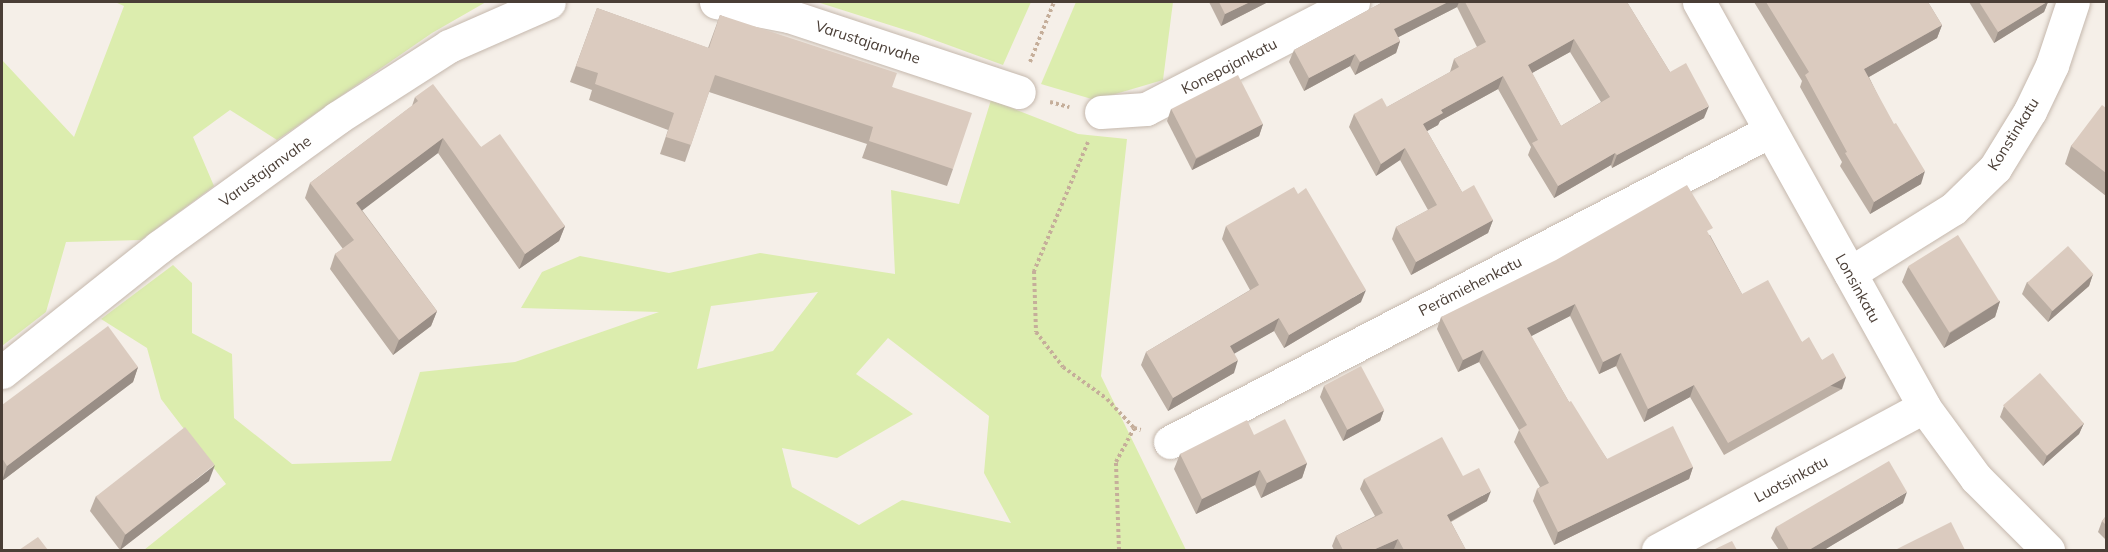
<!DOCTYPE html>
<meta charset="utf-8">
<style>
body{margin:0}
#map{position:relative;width:2108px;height:552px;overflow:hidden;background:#f5efe8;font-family:Mulish,sans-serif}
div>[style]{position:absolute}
.green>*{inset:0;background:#dcedae}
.path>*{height:4px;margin-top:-2px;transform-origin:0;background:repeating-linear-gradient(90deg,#c5ae9a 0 3px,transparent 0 6px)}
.roads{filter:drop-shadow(0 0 2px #c5b8ad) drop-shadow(0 0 2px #c5b8ad)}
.minor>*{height:33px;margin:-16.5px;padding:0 16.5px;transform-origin:16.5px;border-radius:16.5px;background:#fff}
.wall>*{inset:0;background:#bcafa4}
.shaded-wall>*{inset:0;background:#998e86;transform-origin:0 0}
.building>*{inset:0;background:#dbcbbf;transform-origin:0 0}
span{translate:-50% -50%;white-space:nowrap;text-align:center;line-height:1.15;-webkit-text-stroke:5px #fff;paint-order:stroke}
.street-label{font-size:15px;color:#4a3e36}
.frame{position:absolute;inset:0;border:3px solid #4a3e36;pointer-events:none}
</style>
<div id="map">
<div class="green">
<i style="clip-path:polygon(115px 2px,486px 2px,432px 33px,277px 140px,230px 110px,193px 137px,214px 186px,141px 240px,66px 242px,46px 312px,2px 346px,2px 60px,74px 137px,124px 6px)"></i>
<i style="clip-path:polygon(817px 2px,1031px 2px,1003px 65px,918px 34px)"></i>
<i style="clip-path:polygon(1076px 2px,1173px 2px,1163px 80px,1095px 100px,1041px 84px)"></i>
<i style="clip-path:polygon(evenodd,991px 100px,1078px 134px,1127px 139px,1101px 376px,1186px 550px,144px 550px,226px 484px,161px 399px,147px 348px,101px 319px,173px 265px,192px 283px,192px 333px,232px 354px,234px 418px,292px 464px,391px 461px,420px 372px,515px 362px,659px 312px,521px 308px,542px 272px,580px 256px,669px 273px,760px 253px,895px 274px,891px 190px,959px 204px,991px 100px,818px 292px,773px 351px,697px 369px,711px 306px,818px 292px,991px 100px,888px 338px,989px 416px,984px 473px,1011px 523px,902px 500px,859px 525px,792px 487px,782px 448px,837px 458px,913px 414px,856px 374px,888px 338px)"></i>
</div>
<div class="path">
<i style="left:1030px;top:62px;width:65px;rotate:-68.2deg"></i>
<i style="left:1050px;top:102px;width:20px;rotate:15deg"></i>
<i style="left:1088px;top:142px;width:140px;rotate:112.7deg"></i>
<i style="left:1034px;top:271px;width:61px;rotate:88.1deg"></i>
<i style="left:1036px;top:332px;width:44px;rotate:52.4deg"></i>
<i style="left:1063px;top:367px;width:54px;rotate:36deg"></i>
<i style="left:1107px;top:399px;width:40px;rotate:47deg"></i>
<i style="left:1134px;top:428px;width:7px;rotate:16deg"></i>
<i style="left:1119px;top:550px;width:88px;rotate:-92deg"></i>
<i style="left:1116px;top:462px;width:38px;rotate:-62deg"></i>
</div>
<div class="roads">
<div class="minor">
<i style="left:716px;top:2px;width:74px;rotate:10.9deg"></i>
<i style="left:789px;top:16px;width:242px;rotate:18.3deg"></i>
<i style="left:1699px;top:2px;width:463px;rotate:60.9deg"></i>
<i style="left:1924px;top:407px;width:88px;rotate:53.8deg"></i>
<i style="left:1976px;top:478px;width:102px;rotate:45deg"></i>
<i style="left:1101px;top:112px;width:45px;rotate:-3.8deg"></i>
<i style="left:1146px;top:109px;width:233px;rotate:-27.3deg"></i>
<i style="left:1850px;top:273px;width:121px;rotate:-31.9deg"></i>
<i style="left:1953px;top:209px;width:59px;rotate:-44.3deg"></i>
<i style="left:1995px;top:168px;width:67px;rotate:-58.4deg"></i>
<i style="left:2030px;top:111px;width:51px;rotate:-64.4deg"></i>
<i style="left:2052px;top:65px;width:66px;rotate:-71.6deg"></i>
<i style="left:2px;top:372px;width:201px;rotate:-38.5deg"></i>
<i style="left:159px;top:247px;width:220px;rotate:-35.9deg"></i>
<i style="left:337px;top:118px;width:133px;rotate:-32.7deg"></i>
<i style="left:449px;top:46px;width:109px;rotate:-23.7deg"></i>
<i style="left:1170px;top:442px;width:676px;rotate:-27.4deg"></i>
<i style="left:1658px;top:550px;width:302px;rotate:-28.3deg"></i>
</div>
</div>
<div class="wall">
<i style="clip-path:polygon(1209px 2px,1268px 2px,1221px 26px)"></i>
<i style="clip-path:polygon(evenodd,1383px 2px,1627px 2px,1670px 72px,1704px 118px,1612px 168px,1611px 165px,1554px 198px,1528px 155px,1531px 147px,1498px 89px,1440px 121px,1438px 125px,1427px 131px,1462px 192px,1493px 220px,1488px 233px,1411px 275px,1392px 239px,1396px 227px,1428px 210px,1400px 160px,1376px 176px,1349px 127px,1354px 114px,1387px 107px,1450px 72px,1454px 59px,1477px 47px,1457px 7px,1398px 37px,1400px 41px,1396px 53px,1355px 75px,1350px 66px,1304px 91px,1289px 62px,1294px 50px,1383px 2px,1570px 52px,1601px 102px,1561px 126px,1532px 73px,1570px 52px)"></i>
<i style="clip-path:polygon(1754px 2px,1928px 2px,1942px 25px,1937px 38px,1869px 77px,1921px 184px,1870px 214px,1840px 166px,1842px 162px,1800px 87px,1802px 81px)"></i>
<i style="clip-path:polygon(1969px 2px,2048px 2px,2044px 12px,1994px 43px)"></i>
<i style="clip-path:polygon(597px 8px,708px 48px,720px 15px,892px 87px,953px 169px,947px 186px,862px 158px,867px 144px,709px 92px,685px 162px,660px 154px,668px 130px,589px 100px,592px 90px,570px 82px)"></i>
<i style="clip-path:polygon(415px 97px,481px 147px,565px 226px,559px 241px,519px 269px,438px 153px,362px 210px,437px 311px,431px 326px,393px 355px,330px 269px,335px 254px,343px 249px,305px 198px,310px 183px,412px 106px)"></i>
<i style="clip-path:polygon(2106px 108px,2106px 196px,2065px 164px,2071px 146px)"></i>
<i style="clip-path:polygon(1171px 109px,1263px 124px,1259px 136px,1192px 170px,1167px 121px)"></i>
<i style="clip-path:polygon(1226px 226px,1361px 302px,1284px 348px,1274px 331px,1234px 353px,1234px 373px,1168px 411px,1141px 365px,1146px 352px,1250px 290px,1222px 239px)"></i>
<i style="clip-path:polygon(1710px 235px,1742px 294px,1802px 342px,1822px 360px,1842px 389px,1724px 455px,1690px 397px,1644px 422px,1616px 366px,1599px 374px,1570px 316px,1531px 336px,1569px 402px,1607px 459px,1693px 467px,1689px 479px,1554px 545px,1533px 501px,1537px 489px,1540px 487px,1514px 442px,1519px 430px,1479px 362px,1458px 372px,1437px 329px,1441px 317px)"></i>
<i style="clip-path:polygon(1908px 267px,2000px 301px,1995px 317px,1944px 348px,1902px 282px)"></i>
<i style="clip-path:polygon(2093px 274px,2089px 286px,2048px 322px,2022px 294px,2027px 282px)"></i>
<i style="clip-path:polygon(138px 367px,133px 382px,2px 481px,2px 405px)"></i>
<i style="clip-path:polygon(1324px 386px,1384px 410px,1380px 421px,1343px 441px,1320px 397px)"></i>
<i style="clip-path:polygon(2004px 406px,2084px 423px,2079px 434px,2043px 466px,2000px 417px)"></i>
<i style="clip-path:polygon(1254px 435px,1307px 463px,1302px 478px,1261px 498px,1255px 485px,1196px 514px,1174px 469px,1180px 454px)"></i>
<i style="clip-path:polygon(1463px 476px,1487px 501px,1451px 522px,1466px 550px,1395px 550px,1394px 549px,1392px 550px,1334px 550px,1332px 546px,1336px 536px,1375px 516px,1360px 489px,1364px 479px)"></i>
<i style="clip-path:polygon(209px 481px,120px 550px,90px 511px,96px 496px)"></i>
<i style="clip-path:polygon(1903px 503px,1824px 550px,1779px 550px,1771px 538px,1776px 527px)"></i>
<i style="clip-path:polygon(2106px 516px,2106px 540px,2098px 532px,2102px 521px)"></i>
</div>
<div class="shaded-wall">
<i style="clip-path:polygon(1250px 2px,1268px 2px,1221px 26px,1225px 14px)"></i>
<i style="clip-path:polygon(1448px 2px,1459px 2px,1457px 7px,1389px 42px,1394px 29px)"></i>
<i style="clip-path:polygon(2047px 2px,2048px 2px,2044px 12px,1994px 43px,1998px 32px)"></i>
<i style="clip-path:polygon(1942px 25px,1937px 38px,1860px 82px,1864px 69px)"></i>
<i style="clip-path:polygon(1574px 39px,1570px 52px,1523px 78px,1528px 65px)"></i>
<i style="clip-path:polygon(1400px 41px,1396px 53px,1355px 75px,1360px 62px)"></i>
<i style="clip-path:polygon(1355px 54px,1350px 66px,1304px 91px,1309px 78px)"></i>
<i style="clip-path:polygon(1503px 76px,1498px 89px,1440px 121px,1438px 125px,1418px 136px,1423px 124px,1441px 110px)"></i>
<i style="clip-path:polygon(1709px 106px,1704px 118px,1612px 168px,1617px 155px)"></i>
<i style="clip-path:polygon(1263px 124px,1259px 136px,1192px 170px,1196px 159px)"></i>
<i style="clip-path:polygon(443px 138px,438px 153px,351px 219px,356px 203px)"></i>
<i style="clip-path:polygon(1405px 148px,1400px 160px,1376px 176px,1381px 164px)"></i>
<i style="clip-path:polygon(1615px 153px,1611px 165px,1554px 198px,1558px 186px)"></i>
<i style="clip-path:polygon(1925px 171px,1921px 184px,1870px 214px,1874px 202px)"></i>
<i style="clip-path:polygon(1493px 220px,1488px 233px,1411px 275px,1416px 262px)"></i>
<i style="clip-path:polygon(565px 226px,559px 241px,519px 269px,525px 254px)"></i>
<i style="clip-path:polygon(2093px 274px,2089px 286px,2048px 322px,2052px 311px)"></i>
<i style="clip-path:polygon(1366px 290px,1361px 302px,1284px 348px,1289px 335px)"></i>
<i style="clip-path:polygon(2000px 301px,1995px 317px,1944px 348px,1950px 333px)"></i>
<i style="clip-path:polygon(1575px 304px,1570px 316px,1522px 341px,1527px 328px)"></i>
<i style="clip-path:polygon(437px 311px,431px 326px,393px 355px,399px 340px)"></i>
<i style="clip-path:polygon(1279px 318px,1274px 331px,1225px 359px,1230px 346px)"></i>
<i style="clip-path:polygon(1483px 350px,1479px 362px,1458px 372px,1463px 360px)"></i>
<i style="clip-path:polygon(1621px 353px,1616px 366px,1599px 374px,1603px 362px)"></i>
<i style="clip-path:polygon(1238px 360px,1234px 373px,1168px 411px,1173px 398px)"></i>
<i style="clip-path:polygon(138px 367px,133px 382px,2px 481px,7px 466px)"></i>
<i style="left:1846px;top:377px;width:13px;height:135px;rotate:108deg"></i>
<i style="clip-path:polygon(1694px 385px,1690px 397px,1644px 422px,1648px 409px)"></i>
<i style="clip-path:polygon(1384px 410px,1380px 421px,1343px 441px,1347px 430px)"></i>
<i style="clip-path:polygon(2084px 423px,2079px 434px,2043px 466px,2047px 455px)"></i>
<i style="clip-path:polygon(1307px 463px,1302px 478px,1261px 498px,1267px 483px)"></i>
<i style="clip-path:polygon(215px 465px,209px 481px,120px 550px,125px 535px)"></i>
<i style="clip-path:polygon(1693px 467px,1689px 479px,1554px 545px,1558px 532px)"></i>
<i style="clip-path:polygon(1260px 470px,1255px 485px,1196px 514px,1202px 499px)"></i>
<i style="clip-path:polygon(1491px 491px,1487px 501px,1444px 525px,1447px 515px)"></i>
<i style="clip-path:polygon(1907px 492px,1903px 503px,1824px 550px,1809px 550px)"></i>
<i style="clip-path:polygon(1398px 539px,1394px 549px,1392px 550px,1373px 550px)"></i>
</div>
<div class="building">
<i style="clip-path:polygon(1219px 2px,1250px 2px,1225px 14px)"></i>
<i style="clip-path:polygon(1383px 2px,1448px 2px,1394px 29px,1400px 41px,1360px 62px,1355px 54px,1309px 78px,1294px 50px)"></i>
<i style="clip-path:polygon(evenodd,1465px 2px,1627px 2px,1670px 72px,1686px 63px,1709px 106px,1617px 155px,1615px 153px,1558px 186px,1532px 143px,1538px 140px,1503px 76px,1441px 110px,1443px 113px,1423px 124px,1462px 192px,1474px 185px,1493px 220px,1416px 262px,1396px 227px,1437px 205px,1405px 148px,1381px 164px,1354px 114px,1382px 98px,1387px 107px,1459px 67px,1454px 59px,1486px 42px,1465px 2px,1574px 39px,1610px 97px,1561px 126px,1528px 65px,1574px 39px)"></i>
<i style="clip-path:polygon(1766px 2px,1928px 2px,1942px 25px,1864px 69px,1894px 124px,1896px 123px,1925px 171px,1874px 202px,1845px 153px,1847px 152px,1805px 75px,1809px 72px)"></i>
<i style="clip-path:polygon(1979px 2px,2047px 2px,1998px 32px)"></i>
<i style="clip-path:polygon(597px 8px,709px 48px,720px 15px,897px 73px,892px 87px,972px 113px,953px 169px,869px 141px,873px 127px,715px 75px,691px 145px,666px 137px,674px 113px,595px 84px,598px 73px,576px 66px)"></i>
<i style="left:1238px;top:75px;width:55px;height:75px;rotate:63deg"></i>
<i style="clip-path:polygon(433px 84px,481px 147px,500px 134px,565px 226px,525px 254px,443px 138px,356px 203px,437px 311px,399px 340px,335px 254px,354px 240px,310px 183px,418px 101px,415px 97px)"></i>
<i style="clip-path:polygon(2102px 105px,2106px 108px,2106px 173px,2071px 146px)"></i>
<i style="clip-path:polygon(1687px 185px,1713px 228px,1707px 231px,1742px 294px,1768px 280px,1802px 342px,1809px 337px,1822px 360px,1833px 353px,1846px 377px,1728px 443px,1694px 385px,1648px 409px,1621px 353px,1603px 362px,1575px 304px,1527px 328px,1569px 402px,1571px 401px,1607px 459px,1673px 426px,1693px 467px,1558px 532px,1537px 489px,1549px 483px,1519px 430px,1527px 425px,1483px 350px,1463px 360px,1441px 317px,1556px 260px)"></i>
<i style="clip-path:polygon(1294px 187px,1298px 194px,1306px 188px,1366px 290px,1289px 335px,1279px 318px,1230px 346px,1238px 360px,1173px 398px,1146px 352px,1259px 285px,1226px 226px)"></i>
<i style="left:1958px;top:235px;width:78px;height:59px;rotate:58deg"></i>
<i style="left:2068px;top:246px;width:38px;height:55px;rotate:48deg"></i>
<i style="clip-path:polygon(108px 326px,138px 367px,7px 466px,2px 458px,2px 405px)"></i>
<i style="left:1361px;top:366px;width:50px;height:42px;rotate:62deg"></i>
<i style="left:2040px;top:373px;width:67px;height:49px;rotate:49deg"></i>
<i style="clip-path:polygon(1285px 419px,1307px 463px,1267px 483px,1260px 470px,1202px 499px,1180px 454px,1247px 420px,1254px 435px)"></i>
<i style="left:185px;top:427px;width:48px;height:113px;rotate:52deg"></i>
<i style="clip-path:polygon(1442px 437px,1463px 476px,1479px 468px,1491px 491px,1447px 515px,1466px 550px,1404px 550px,1398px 539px,1373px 550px,1343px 550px,1336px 536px,1383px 513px,1364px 479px)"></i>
<i style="clip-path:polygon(1889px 461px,1907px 492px,1809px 550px,1789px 550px,1776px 527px)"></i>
<i style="clip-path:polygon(2106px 516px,2106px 525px,2102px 521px)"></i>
<i style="clip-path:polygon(1951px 522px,1965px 550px,1895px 550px)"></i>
<i style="clip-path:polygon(38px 537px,48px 550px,19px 550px)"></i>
<i style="clip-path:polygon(1732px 541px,1737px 550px,1713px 550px)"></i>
</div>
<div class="street-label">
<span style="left:868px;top:42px;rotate:18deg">Varustajanvahe</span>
<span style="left:1229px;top:66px;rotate:-27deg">Konepajankatu</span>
<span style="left:2013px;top:134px;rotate:-58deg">Konstinkatu</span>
<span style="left:265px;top:171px;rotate:-36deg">Varustajanvahe</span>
<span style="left:1470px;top:286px;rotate:-27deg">Perämiehenkatu</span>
<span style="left:1858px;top:288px;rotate:61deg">Lonsinkatu</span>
<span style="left:1791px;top:479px;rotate:-28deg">Luotsinkatu</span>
</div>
<div class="frame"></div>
</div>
